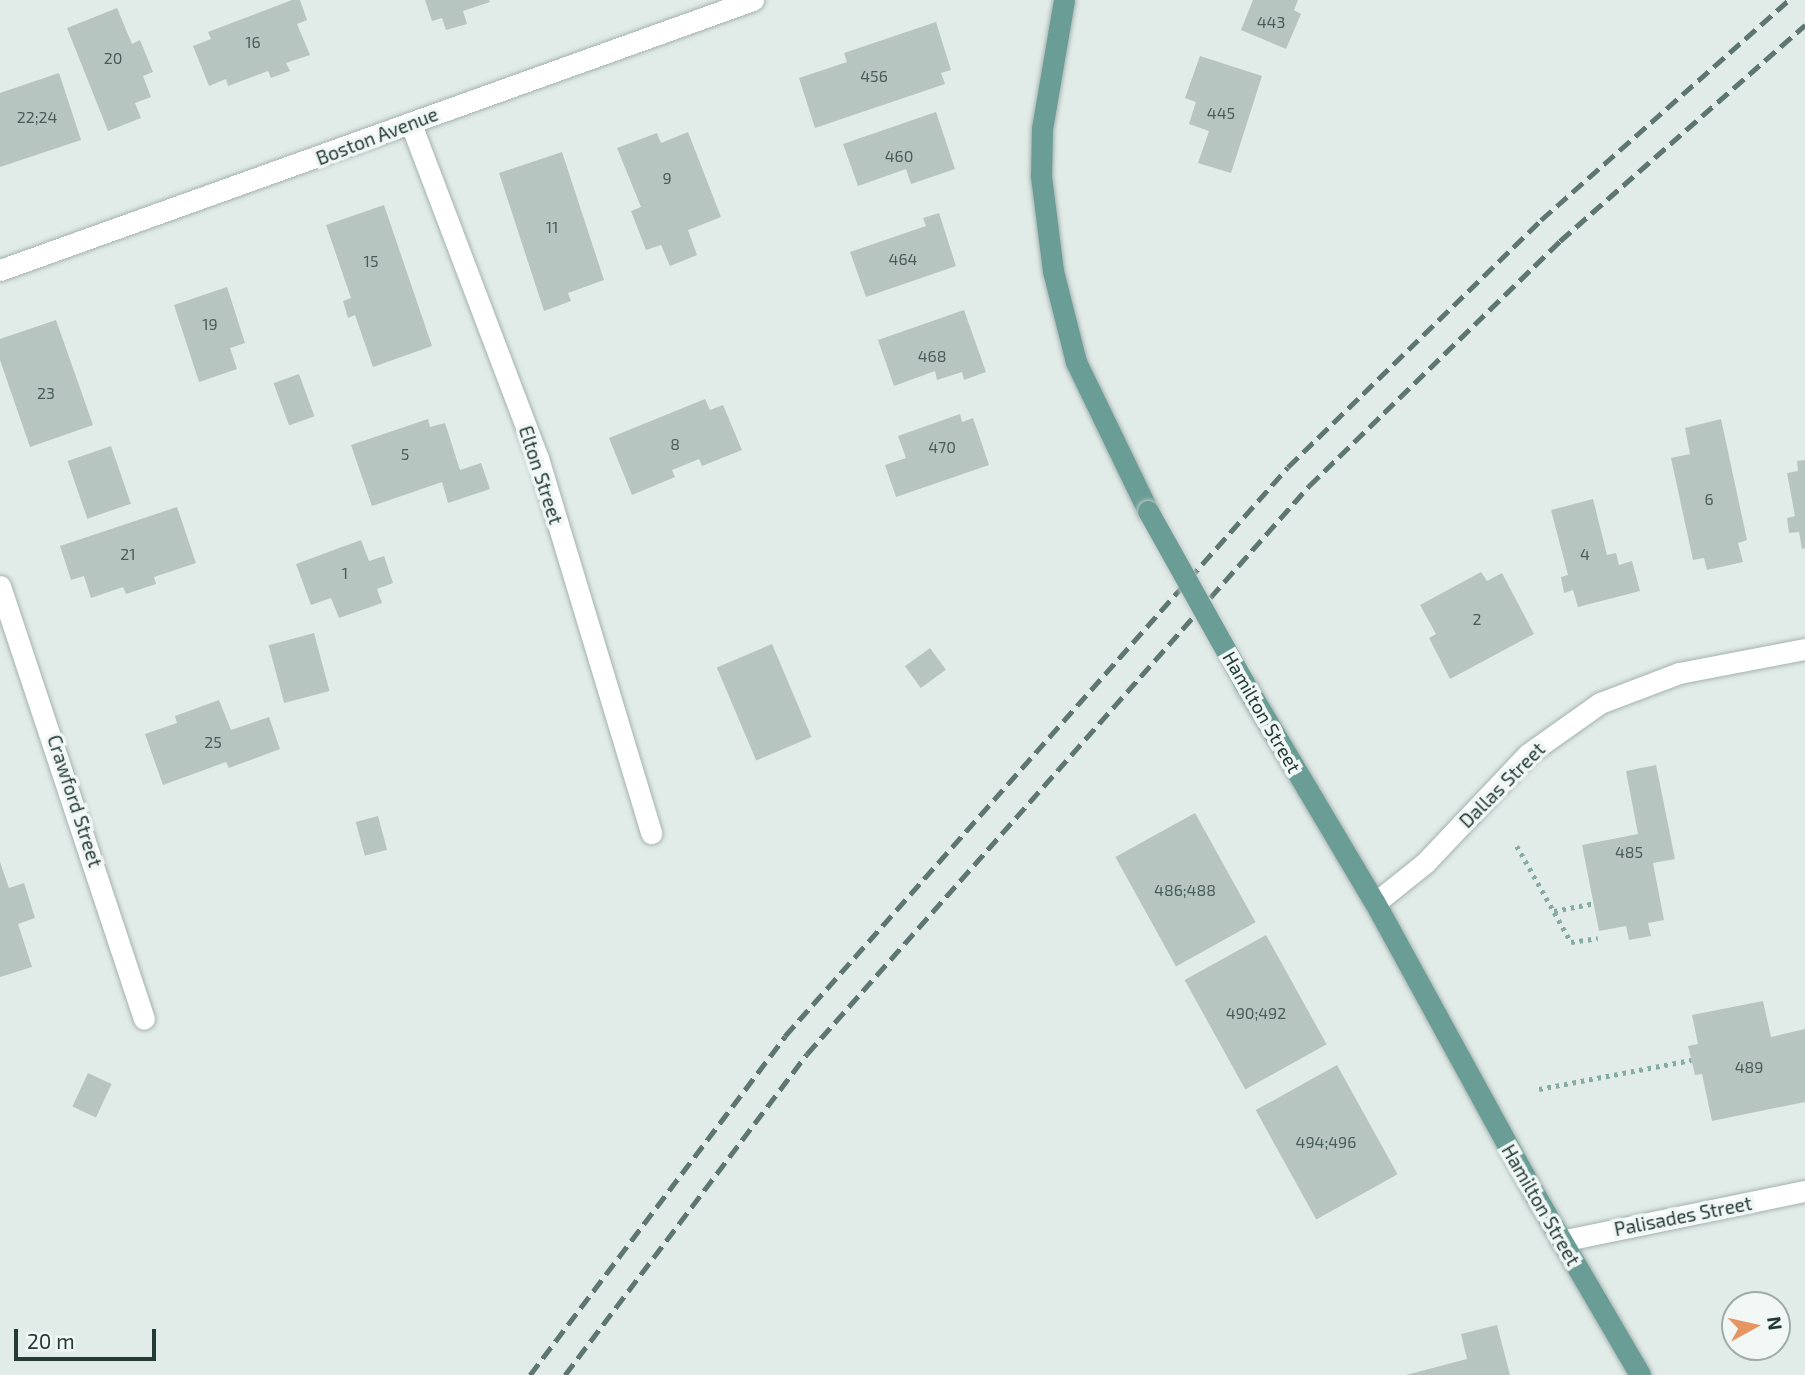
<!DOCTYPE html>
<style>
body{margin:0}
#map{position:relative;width:1805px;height:1375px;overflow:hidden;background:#e1ebe8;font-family:"Exo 2",sans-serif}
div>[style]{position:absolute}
.building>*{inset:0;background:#b7c5c1;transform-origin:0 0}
.path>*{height:4.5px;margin-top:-2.25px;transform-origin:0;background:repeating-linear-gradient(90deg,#84aca4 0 3.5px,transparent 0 8.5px)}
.roads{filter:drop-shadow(0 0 2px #a4b2af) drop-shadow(0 0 2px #a4b2af)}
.minor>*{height:21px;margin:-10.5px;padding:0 10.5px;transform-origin:10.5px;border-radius:10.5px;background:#fff}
.major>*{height:21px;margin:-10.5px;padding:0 10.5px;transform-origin:10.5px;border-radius:10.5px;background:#699d96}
.rail>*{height:5px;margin-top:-2.5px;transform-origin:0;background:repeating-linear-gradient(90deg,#5d7672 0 14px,transparent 0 21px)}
.bridges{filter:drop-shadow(0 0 2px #c1c8c7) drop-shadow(0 0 2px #c1c8c7)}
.major-bridge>*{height:21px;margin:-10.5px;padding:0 10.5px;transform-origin:10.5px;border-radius:10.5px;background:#699d96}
span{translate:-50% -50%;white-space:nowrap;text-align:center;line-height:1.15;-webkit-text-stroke:7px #f1f7f5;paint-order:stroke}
.number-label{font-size:16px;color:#485d5a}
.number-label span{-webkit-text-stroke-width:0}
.street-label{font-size:19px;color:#233a37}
.north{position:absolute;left:1721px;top:1291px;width:70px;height:70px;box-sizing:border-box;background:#f1f7f5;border:2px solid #9faba9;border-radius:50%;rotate:82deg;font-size:19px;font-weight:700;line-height:28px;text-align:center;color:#233a37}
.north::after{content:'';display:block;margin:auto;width:24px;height:32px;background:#e79463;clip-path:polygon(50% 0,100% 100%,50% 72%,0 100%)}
.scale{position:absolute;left:14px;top:1329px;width:142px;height:32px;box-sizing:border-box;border:4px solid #233a37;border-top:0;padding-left:9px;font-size:21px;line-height:24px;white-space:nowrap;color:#233a37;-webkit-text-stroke:5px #f1f7f5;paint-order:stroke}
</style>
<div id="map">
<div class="building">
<i style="clip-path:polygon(292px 0,300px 0,307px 20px,297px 24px,310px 55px,286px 63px,290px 71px,271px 78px,268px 71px,228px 86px,226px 79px,209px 86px,193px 46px,211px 39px,208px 32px)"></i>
<i style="clip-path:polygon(425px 0,489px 0,490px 2px,463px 11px,467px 24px,446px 30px,442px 18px,432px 21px)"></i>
<i style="clip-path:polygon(1253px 0,1298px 0,1294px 10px,1301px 14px,1286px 49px,1241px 30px)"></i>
<i style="clip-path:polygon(117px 8px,132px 44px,140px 40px,153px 72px,143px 76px,151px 97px,135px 103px,141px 118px,108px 131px,67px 28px)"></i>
<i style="clip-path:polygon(936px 22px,951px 70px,941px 73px,945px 84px,815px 128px,799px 78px,847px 62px,844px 53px)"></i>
<i style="clip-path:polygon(1200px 56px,1262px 76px,1231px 173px,1198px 163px,1209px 131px,1189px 124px,1196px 102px,1185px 98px)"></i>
<i style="clip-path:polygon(59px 73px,81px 140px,0 167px,0 93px)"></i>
<i style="clip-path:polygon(936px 112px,955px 169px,911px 184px,906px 169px,858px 186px,843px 144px)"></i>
<i style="clip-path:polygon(688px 132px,721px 217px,688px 230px,697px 255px,670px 266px,661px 245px,646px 250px,631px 211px,641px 207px,617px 148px,657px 133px,661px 143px)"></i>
<i style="clip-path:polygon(562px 152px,604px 280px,568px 293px,571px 301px,544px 311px,499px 173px)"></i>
<i style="clip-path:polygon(384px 205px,432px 346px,373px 367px,355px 315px,348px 318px,343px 301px,351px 298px,326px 225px)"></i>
<i style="clip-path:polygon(939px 213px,956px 266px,866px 297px,850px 252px,926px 226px,923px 218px)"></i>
<i style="clip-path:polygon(227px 287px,245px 343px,230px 348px,237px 369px,199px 382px,174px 305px)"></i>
<i style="clip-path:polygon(964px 310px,986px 372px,964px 380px,962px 372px,937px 380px,935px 371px,894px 386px,878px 340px)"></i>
<i style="clip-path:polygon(56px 320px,93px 425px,30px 447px,0 360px,0 339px)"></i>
<i style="left:299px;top:374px;width:45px;height:27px;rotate:70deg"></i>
<i style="clip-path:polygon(705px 399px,710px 410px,723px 405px,742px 450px,702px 466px,699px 459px,672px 470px,675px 477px,632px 495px,609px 438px)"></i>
<i style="clip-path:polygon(960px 414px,962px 422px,973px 418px,989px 465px,896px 497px,885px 465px,906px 458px,898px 436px)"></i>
<i style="clip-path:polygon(428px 419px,430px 427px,445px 423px,460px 470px,481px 463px,490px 489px,448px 503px,442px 482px,372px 506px,351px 445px)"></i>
<i style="clip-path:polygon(1721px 419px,1747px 540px,1738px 543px,1743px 562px,1707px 570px,1704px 558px,1693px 560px,1671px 458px,1690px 454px,1685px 428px)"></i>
<i style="left:111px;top:446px;width:61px;height:46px;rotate:71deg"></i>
<i style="clip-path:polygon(1805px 460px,1805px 548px,1802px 549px,1799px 532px,1789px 533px,1787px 518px,1795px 516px,1787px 473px,1798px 471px,1797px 461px)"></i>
<i style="clip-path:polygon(1593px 499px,1607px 555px,1616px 553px,1619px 565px,1632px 561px,1640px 591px,1578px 607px,1573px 590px,1564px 593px,1561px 577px,1568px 575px,1551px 510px)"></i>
<i style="clip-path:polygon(177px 507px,196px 563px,154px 577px,156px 584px,126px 594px,123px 587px,91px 598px,84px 576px,71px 580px,60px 546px)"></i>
<i style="clip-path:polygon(361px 540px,369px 561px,384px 556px,393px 583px,377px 589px,382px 603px,339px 618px,331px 598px,311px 605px,296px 564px)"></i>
<i style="clip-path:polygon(1481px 572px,1487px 581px,1502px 573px,1534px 634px,1450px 679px,1429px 638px,1436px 634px,1420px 605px)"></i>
<i style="left:314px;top:633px;width:60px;height:47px;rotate:75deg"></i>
<i style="left:772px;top:644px;width:101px;height:60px;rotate:67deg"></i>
<i style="left:930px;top:648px;width:27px;height:31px;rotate:54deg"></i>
<i style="clip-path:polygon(219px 700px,231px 730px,269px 717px,280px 749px,229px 768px,226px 762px,163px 785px,145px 734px,177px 723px,175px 716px)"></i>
<i style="clip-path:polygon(1656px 765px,1675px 859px,1653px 863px,1664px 920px,1648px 923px,1651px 936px,1629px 940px,1626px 926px,1599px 931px,1582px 845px,1638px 834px,1626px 771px)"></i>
<i style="left:1195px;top:813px;width:125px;height:91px;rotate:61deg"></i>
<i style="left:378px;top:816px;width:35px;height:23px;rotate:75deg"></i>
<i style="clip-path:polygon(0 862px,9px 888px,24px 883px,35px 918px,18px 924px,32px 967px,0 977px)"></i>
<i style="left:1266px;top:935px;width:125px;height:93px;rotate:61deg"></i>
<i style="clip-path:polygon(1763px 1001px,1771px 1037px,1805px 1029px,1805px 1102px,1712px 1121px,1702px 1074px,1695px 1075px,1688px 1046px,1698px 1044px,1692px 1015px)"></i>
<i style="left:1337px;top:1065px;width:125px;height:93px;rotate:61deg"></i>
<i style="left:88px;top:1073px;width:26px;height:37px;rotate:25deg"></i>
<i style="clip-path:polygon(1497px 1325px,1510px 1375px,1406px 1375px,1467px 1359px,1461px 1334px)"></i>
</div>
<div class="path">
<i style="left:1517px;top:846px;width:110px;rotate:60.6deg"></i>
<i style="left:1571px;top:942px;width:27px;rotate:-8deg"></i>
<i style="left:1554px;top:911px;width:38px;rotate:-11deg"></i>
<i style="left:1539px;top:1089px;width:155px;rotate:-10.8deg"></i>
</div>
<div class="roads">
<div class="minor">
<i style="left:411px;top:124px;width:357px;rotate:69.2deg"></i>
<i style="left:538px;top:458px;width:392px;rotate:73.2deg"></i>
<i style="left:0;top:270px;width:800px;rotate:-19.73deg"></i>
<i style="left:0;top:586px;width:456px;rotate:71.6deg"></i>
<i style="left:1375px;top:903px;width:64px;rotate:-38.7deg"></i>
<i style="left:1425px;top:863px;width:150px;rotate:-46.6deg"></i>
<i style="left:1528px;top:754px;width:88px;rotate:-35.3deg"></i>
<i style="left:1600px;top:703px;width:85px;rotate:-20.8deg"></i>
<i style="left:1679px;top:673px;width:128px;rotate:-10.8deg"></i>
<i style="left:1561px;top:1241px;width:249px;rotate:-11.6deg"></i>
</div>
<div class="major">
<i style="left:1064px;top:0;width:131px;rotate:99.7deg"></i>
<i style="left:1042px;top:129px;width:47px;rotate:91.2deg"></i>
<i style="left:1041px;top:176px;width:96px;rotate:82.8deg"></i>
<i style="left:1053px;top:271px;width:94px;rotate:75.8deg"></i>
<i style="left:1076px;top:362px;width:165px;rotate:64.2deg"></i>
<i style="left:1246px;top:686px;width:252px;rotate:59.3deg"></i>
<i style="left:1375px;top:903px;width:333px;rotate:61.3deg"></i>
<i style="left:1535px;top:1195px;width:208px;rotate:59.7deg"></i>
</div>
</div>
<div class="rail">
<i style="left:530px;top:1375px;width:424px;rotate:-53deg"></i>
<i style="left:785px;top:1036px;width:759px;rotate:-48.52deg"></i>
<i style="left:1288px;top:467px;width:354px;rotate:-44.3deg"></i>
<i style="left:1541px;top:220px;width:332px;rotate:-41.6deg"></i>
<i style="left:565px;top:1375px;width:402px;rotate:-53deg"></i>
<i style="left:807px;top:1054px;width:758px;rotate:-48.53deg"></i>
<i style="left:1309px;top:486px;width:351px;rotate:-44.3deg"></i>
<i style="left:1560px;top:241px;width:327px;rotate:-41.4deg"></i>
</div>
<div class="bridges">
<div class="major-bridge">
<i style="left:1148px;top:511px;width:201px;rotate:60.8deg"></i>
</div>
</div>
<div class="number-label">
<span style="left:1271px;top:22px">443</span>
<span style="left:253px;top:42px">16</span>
<span style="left:113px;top:58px">20</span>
<span style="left:874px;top:76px">456</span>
<span style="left:1221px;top:113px">445</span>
<span style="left:37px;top:117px">22;24</span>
<span style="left:899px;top:156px">460</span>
<span style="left:667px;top:178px">9</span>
<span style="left:552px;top:227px">11</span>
<span style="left:903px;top:259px">464</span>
<span style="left:371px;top:261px">15</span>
<span style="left:210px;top:324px">19</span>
<span style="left:932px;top:356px">468</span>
<span style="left:46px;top:393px">23</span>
<span style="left:675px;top:444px">8</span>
<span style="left:942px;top:447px">470</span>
<span style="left:405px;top:454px">5</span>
<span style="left:1709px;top:499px">6</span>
<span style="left:128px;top:554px">21</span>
<span style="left:1585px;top:554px">4</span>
<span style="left:345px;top:573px">1</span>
<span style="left:1477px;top:619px">2</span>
<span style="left:213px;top:742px">25</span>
<span style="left:1629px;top:852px">485</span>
<span style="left:1185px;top:890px">486;488</span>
<span style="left:1256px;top:1013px">490;492</span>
<span style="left:1749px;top:1067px">489</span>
<span style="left:1326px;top:1142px">494;496</span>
</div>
<div class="street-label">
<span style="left:377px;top:136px;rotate:-21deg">Boston Avenue</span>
<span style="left:541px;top:475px;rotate:72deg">Elton Street</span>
<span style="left:1262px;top:712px;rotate:60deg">Hamilton Street</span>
<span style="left:1502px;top:785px;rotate:-45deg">Dallas Street</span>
<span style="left:75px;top:801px;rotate:72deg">Crawford Street</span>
<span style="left:1541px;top:1205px;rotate:60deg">Hamilton Street</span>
<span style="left:1683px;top:1216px;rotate:-11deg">Palisades Street</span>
</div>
<div class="north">N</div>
<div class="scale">20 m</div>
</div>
